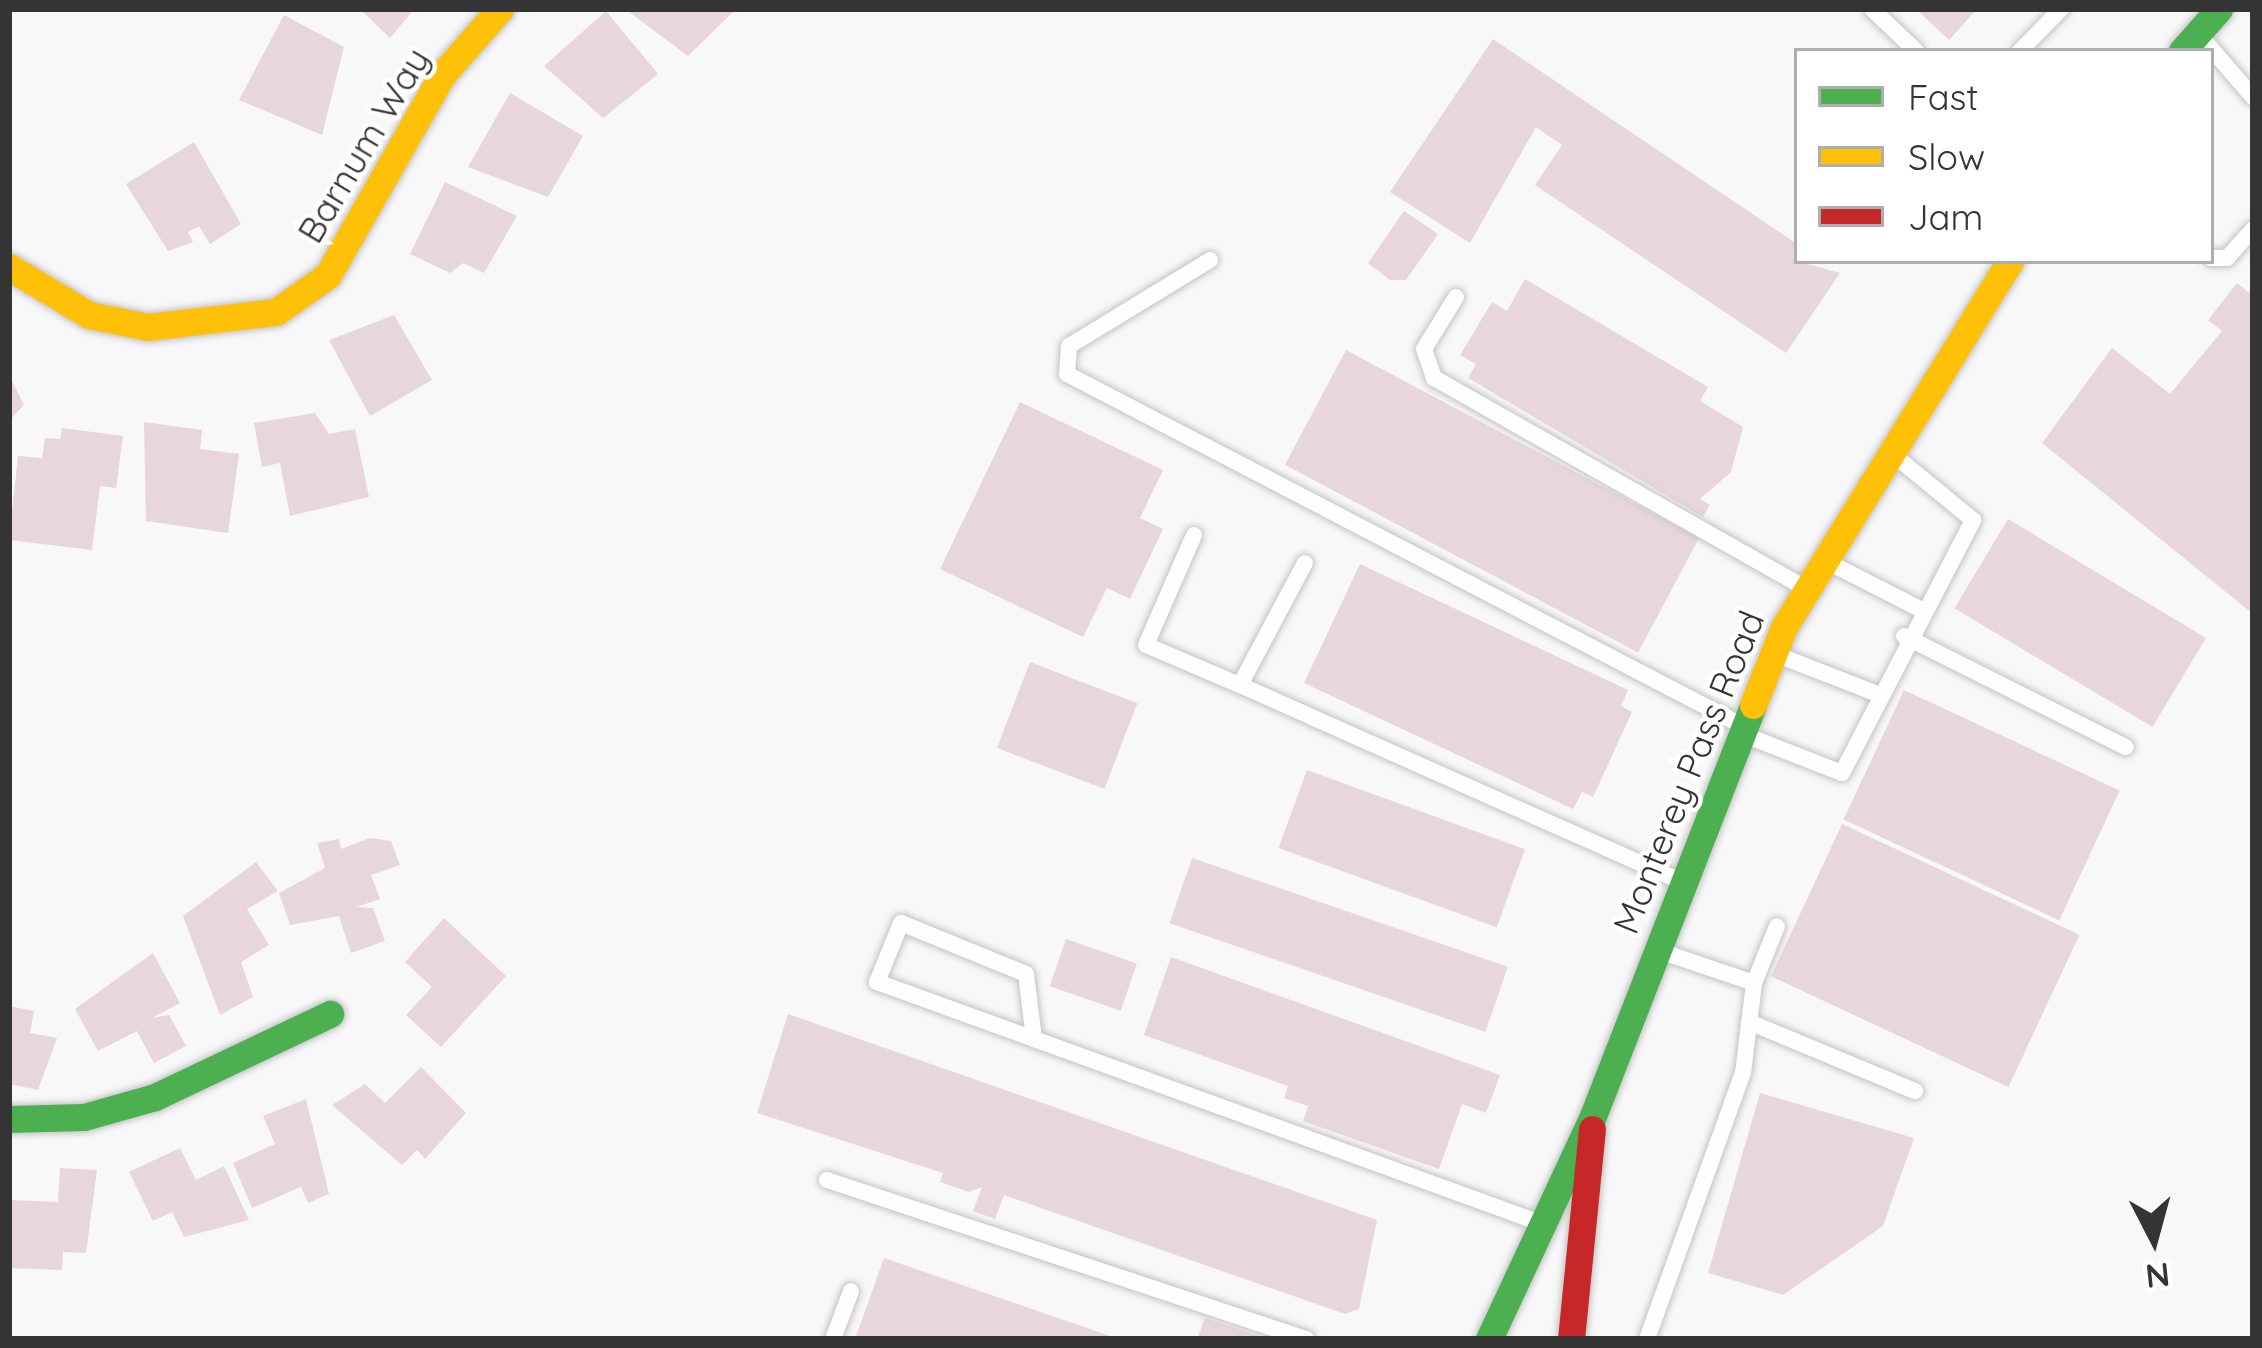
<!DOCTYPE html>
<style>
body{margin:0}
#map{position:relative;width:2262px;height:1348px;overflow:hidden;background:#f8f7f9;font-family:Quicksand,sans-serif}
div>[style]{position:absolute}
.building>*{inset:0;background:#e8d6df;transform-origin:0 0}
.roads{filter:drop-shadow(0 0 3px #c5c4c5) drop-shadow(0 0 3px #c5c4c5)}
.lane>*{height:16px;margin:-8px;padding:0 8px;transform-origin:8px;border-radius:8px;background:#fefefe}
.fast>*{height:27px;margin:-13.5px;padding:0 13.5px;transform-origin:13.5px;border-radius:13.5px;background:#4caf50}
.slow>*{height:27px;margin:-13.5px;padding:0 13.5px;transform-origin:13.5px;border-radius:13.5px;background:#ffc107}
.jam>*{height:27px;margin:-13.5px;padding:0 13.5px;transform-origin:13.5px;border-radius:13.5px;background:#c62828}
span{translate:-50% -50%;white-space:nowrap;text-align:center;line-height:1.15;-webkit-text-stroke:9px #fff;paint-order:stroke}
.street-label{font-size:36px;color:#353435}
.frame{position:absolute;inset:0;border:12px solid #353435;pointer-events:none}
.legend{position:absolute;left:1794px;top:48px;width:420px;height:216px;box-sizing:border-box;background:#fff;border:3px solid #aeaeae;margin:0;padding:15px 21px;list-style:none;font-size:36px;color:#353435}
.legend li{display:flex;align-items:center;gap:24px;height:60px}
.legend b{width:60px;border:3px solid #aeaeae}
.north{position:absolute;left:2094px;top:1180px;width:120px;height:120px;-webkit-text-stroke:9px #fff;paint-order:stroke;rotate:174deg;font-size:33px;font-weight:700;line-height:48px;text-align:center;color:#353435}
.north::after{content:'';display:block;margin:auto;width:42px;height:54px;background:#353435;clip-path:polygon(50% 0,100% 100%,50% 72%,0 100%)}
</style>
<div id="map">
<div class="building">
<i style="clip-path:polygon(360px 9px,414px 9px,390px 38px)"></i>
<i style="clip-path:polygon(625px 9px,736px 9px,688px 56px)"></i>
<i style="clip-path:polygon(1916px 9px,1977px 9px,1949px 40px)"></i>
<i style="clip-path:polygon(606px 11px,658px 74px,603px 118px,544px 66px)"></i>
<i style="clip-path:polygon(284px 15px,344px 47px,322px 135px,239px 100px)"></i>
<i style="clip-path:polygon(1493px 39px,1797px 244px,1797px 261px,1840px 273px,1786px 353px,1535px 185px,1562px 145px,1536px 127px,1470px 243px,1390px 192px)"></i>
<i style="clip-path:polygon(510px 93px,583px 136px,548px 197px,468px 167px)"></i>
<i style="clip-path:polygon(194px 142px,241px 224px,210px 244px,199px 226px,188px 232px,193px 242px,168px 251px,126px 184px)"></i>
<i style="clip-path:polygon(445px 182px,517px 216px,484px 273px,463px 263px,450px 273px,410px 254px)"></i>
<i style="clip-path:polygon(1404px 211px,1438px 234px,1406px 280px,1390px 280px,1368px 263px)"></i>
<i style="clip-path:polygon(1525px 279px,1708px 387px,1700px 401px,1743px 427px,1731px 472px,1700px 499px,1710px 505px,1703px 517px,1468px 378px,1476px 364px,1460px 355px,1492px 302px,1507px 311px)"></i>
<i style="clip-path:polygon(2237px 283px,2253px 296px,2253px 614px,2042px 443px,2112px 348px,2170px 394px,2222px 331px,2208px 320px)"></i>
<i style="clip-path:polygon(394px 315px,432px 380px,370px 416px,329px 340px)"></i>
<i style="left:1346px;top:350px;width:400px;height:130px;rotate:28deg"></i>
<i style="clip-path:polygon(9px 375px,24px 405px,9px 421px)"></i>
<i style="clip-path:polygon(1020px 402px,1163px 470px,1140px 518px,1163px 529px,1130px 599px,1107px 588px,1083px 637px,940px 569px)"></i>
<i style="clip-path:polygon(315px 413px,329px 434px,355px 429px,369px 497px,290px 516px,280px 463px,262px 467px,254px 423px)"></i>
<i style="clip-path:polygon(144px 422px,202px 430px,200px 449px,239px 454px,228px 533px,146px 521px)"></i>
<i style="clip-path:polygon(62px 428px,123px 436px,116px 488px,100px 486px,92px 550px,9px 540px,18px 456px,42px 458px,45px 438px,60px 439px)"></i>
<i style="left:2008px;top:519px;width:231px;height:104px;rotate:31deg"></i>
<i style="clip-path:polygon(1360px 564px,1628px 690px,1621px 706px,1632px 712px,1593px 797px,1582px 792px,1573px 809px,1304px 683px)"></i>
<i style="left:1030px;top:662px;width:115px;height:92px;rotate:21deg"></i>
<i style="left:1904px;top:690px;width:238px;height:143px;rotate:25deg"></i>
<i style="left:1307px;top:770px;width:232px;height:83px;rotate:20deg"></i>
<i style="left:1842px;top:824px;width:262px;height:168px;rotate:25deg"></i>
<i style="clip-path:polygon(370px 838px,391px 841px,400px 865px,371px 875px,380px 899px,356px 907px,373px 908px,385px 941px,351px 953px,339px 916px,290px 925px,279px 893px,325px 868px,317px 843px,339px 839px,341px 849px)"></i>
<i style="left:1192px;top:858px;width:334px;height:69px;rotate:19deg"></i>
<i style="clip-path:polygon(256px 862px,278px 891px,247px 909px,269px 945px,241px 962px,253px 997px,220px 1015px,183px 916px)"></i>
<i style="clip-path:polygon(444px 918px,506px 976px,441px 1047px,406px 1015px,432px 987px,405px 962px)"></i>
<i style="left:1066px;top:939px;width:75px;height:50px;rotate:19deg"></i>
<i style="clip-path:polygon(153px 953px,180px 1003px,152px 1018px,169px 1015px,186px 1046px,154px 1063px,137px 1031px,98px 1051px,75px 1009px)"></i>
<i style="clip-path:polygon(1171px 957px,1500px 1075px,1486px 1113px,1462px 1104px,1439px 1169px,1303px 1121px,1308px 1106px,1284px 1098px,1288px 1086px,1144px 1035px)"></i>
<i style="clip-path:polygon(9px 1006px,34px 1011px,30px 1033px,57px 1038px,38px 1090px,9px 1084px)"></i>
<i style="clip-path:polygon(788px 1014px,1377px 1220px,1359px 1309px,1345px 1314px,1004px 1195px,995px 1219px,973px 1211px,982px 1187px,969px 1192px,940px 1182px,943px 1173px,757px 1113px)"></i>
<i style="clip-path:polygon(421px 1067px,466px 1113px,425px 1159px,417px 1150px,402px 1165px,332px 1105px,365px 1084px,385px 1103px)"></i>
<i style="clip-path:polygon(1760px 1093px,1914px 1138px,1883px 1226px,1783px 1295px,1708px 1273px)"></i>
<i style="clip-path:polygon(306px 1099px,329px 1194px,308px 1203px,301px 1187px,252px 1208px,233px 1163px,275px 1144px,263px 1116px)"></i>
<i style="clip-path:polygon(180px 1148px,196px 1180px,224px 1166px,249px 1220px,184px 1237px,172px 1212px,153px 1221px,129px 1172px)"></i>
<i style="clip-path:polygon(60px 1168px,97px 1170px,86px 1253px,63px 1252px,62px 1270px,9px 1268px,10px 1200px,58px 1202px)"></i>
<i style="clip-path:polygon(884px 1258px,1116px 1338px,1116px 1339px,855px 1339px)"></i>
<i style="clip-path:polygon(1205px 1318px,1265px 1338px,1265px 1339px,1197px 1339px)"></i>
</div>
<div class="roads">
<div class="lane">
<i style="left:1872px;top:9px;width:61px;rotate:43.7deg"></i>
<i style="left:2202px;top:38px;width:78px;rotate:49.2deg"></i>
<i style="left:2020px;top:51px;width:59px;rotate:-45.7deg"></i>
<i style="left:2211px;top:258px;width:16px"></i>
<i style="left:2227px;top:258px;width:39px;rotate:-48deg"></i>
<i style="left:1210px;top:260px;width:165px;rotate:148.6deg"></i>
<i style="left:1069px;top:346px;width:28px;rotate:94deg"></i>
<i style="left:1067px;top:374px;width:762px;rotate:27.51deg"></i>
<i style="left:1456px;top:297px;width:61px;rotate:121.6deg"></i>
<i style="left:1424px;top:349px;width:31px;rotate:71deg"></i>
<i style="left:1434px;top:378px;width:425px;rotate:29.5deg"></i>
<i style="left:1194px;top:535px;width:120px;rotate:113.6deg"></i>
<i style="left:1146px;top:645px;width:102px;rotate:23.1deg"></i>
<i style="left:1240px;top:685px;width:138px;rotate:-62deg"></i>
<i style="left:1828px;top:562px;width:101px;rotate:27.1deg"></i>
<i style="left:1904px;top:636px;width:248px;rotate:26.6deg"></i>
<i style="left:1775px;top:654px;width:107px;rotate:21.3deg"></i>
<i style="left:1240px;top:685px;width:479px;rotate:24deg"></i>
<i style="left:1745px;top:735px;width:104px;rotate:21.4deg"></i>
<i style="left:1842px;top:773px;width:285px;rotate:-62.6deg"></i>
<i style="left:1973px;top:520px;width:101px;rotate:-140.6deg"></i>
<i style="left:1754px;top:983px;width:61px;rotate:-68deg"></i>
<i style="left:1749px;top:1022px;width:180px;rotate:22.6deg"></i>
<i style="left:1034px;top:1039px;width:65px;rotate:-97deg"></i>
<i style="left:1026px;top:974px;width:135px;rotate:-157.8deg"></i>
<i style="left:901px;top:923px;width:64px;rotate:112.1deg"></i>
<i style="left:877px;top:982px;width:700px;rotate:19.96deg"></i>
<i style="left:827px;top:1180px;width:505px;rotate:18.36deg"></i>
<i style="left:833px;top:1339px;width:51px;rotate:-69.4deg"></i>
<i style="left:1647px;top:1339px;width:283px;rotate:-70.2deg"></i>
<i style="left:1743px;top:1073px;width:91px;rotate:-83deg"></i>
<i style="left:1754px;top:983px;width:99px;rotate:-161.2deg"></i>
</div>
<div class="fast">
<i style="left:2182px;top:51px;width:56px;rotate:-48.6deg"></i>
<i style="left:9px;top:1119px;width:75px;rotate:-1.5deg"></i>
<i style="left:84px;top:1117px;width:74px;rotate:-15.7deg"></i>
<i style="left:155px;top:1097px;width:194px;rotate:-25.4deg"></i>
<i style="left:1489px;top:1339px;width:246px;rotate:-65deg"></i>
<i style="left:1593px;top:1116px;width:441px;rotate:-68.7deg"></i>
</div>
<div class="slow">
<i style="left:9px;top:267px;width:93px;rotate:31deg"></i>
<i style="left:89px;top:315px;width:60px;rotate:11.5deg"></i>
<i style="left:148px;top:327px;width:129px;rotate:-6.7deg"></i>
<i style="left:276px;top:312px;width:64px;rotate:-35.4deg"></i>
<i style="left:328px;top:275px;width:230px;rotate:-60.3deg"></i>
<i style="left:442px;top:75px;width:88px;rotate:-48.7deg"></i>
<i style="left:1753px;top:705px;width:84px;rotate:-68.3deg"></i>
<i style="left:1784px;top:627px;width:430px;rotate:-58.3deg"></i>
</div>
<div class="jam">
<i style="left:1571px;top:1339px;width:211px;rotate:-84.3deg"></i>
</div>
</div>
<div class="street-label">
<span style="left:363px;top:145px;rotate:-59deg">Barnum Way</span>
<span style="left:1688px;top:772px;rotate:-68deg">Monterey Pass Road</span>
</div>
<div class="frame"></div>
<ul class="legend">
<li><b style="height:15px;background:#4caf50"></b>Fast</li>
<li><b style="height:15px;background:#ffc107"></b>Slow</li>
<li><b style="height:15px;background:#c62828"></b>Jam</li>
</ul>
<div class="north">N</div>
</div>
